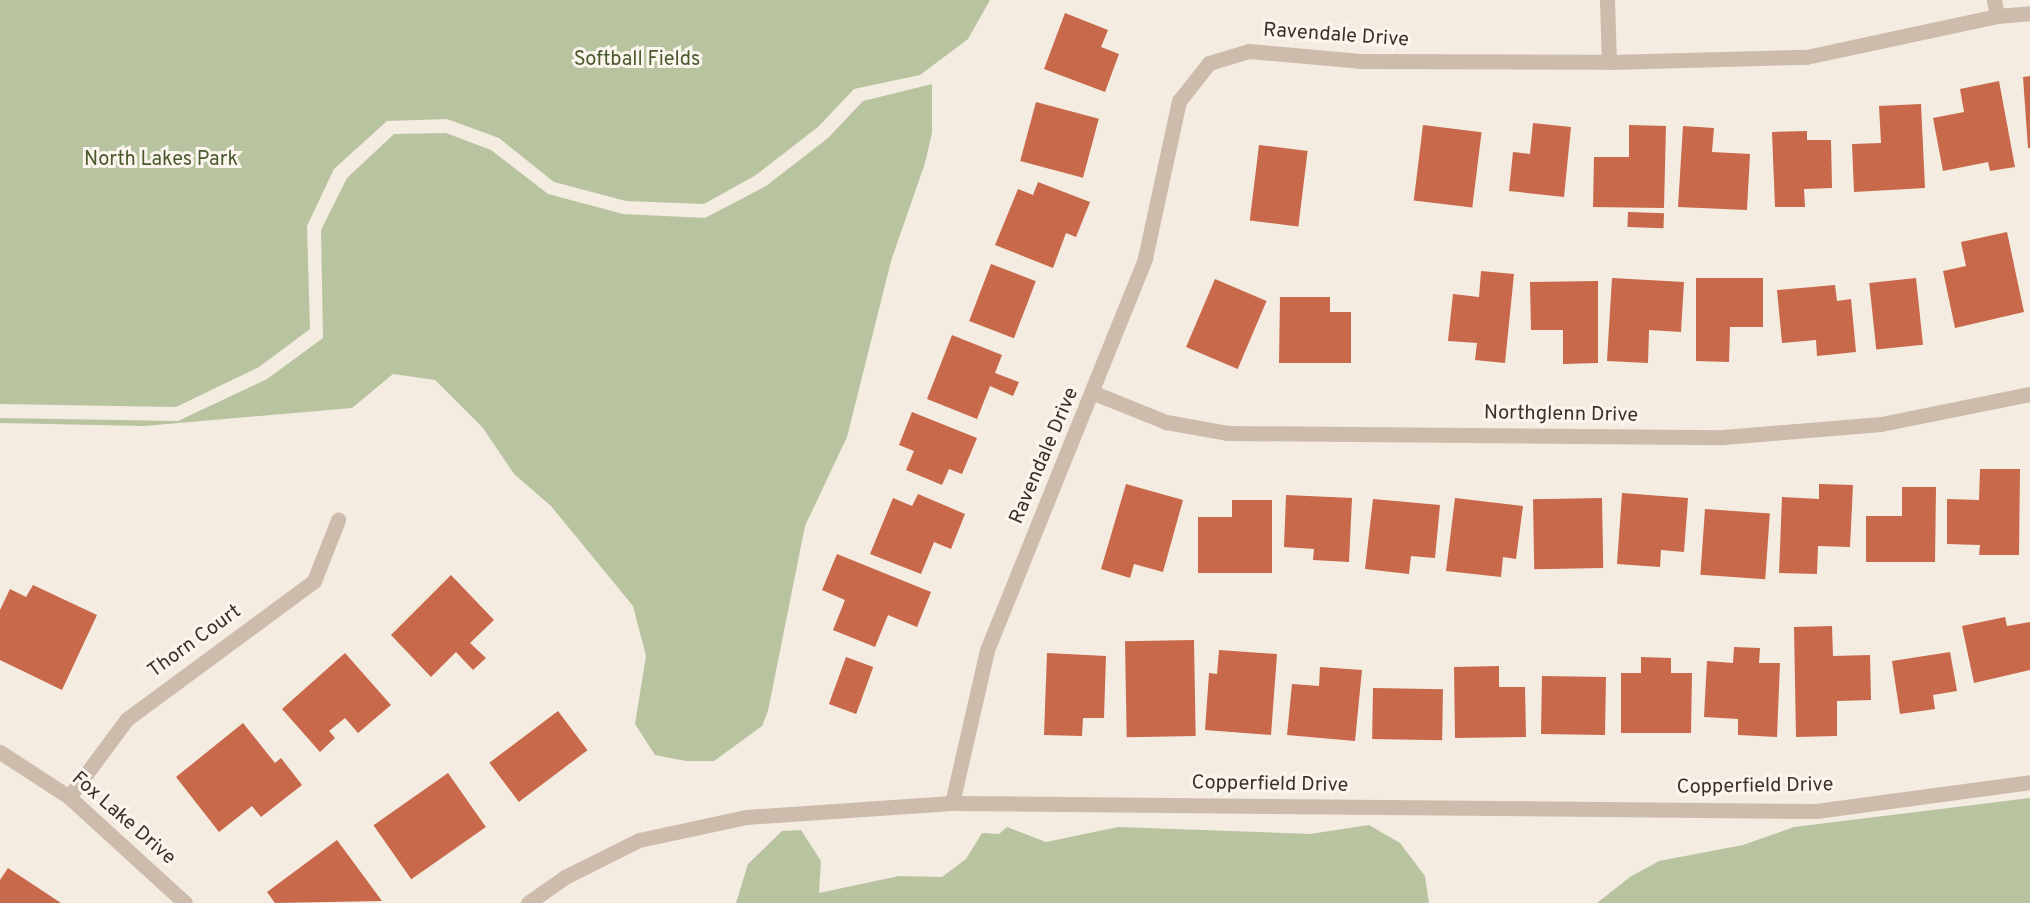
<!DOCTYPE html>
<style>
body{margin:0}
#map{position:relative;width:2030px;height:903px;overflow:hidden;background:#f4ebe1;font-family:Overpass,sans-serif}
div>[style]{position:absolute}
.green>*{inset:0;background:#b8c4a0}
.building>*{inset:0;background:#c8694b;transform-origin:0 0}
.minor>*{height:15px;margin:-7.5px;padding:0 7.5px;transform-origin:7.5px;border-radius:7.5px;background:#cdbbac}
span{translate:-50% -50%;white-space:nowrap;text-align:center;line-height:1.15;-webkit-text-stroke:6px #fbf5ee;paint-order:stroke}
.street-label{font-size:20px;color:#3b302b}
.park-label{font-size:20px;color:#4a5a2e}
</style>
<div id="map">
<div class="green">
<i style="clip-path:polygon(0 0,990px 0,968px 39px,920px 75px,854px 89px,818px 127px,756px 175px,704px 204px,626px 201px,554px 182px,499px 138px,447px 119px,387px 121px,334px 169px,307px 226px,310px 329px,259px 367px,176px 407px,0 404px)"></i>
<i style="clip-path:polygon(932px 84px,932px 133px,925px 163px,891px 261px,847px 437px,805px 526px,768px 711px,762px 726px,714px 761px,686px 761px,655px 755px,635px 724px,646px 656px,633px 606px,551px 506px,514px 474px,483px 428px,435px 380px,393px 374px,352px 408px,144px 426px,0 423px,0 418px,178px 421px,267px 379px,323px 338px,321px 230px,347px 178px,394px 134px,446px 133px,491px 150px,548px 194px,623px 214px,705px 218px,766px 186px,828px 138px,863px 101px)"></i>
<i style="clip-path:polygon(2030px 798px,2030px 903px,1597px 903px,1630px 877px,1659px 861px,1743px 845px,1794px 827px)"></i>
<i style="clip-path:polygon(1369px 825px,1400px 843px,1425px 876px,1429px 903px,736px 903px,748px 864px,782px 831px,801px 830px,821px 861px,819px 893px,899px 876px,942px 877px,966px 859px,982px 833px,999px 834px,1007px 827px,1046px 842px,1118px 827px,1310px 834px)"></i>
</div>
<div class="building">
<i style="clip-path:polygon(1065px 13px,1108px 30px,1101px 47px,1119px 54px,1105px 92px,1044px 69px)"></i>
<i style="clip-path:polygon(2030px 76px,2030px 148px,2028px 148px,2023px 77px)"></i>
<i style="clip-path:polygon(1999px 81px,2015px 167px,1990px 171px,1988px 162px,1943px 171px,1933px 118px,1964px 112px,1960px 89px)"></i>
<i style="left:1036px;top:102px;width:65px;height:61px;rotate:15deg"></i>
<i style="clip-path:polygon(1921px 104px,1925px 188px,1854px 192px,1852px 144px,1881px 143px,1879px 106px)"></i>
<i style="clip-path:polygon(1533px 123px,1571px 127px,1564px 197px,1509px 191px,1513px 152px,1530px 154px)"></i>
<i style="left:1423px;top:125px;width:59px;height:76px;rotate:7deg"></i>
<i style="clip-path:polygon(1629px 125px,1666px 126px,1664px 208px,1593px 207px,1594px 157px,1629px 157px)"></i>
<i style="clip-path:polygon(1683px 126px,1714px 128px,1712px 152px,1750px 154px,1747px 210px,1678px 207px)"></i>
<i style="clip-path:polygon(1807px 131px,1807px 140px,1831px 140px,1832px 188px,1804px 189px,1805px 207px,1775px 207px,1772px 132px)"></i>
<i style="left:1259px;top:145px;width:49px;height:76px;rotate:7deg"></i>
<i style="clip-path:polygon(1038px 182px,1090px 202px,1076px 237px,1066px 233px,1053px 268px,995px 245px,1018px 189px,1033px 195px)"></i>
<i style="left:1628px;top:212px;width:36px;height:15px;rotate:2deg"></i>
<i style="clip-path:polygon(2007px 232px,2024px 312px,1955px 328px,1943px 271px,1966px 266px,1961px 242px)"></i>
<i style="left:991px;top:264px;width:48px;height:61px;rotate:21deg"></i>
<i style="clip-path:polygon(1481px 271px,1514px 274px,1505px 363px,1475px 360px,1477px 343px,1448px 341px,1453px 294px,1479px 297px)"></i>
<i style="clip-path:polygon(1612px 278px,1684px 282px,1681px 332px,1649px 330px,1648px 363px,1607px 361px)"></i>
<i style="clip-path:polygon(1696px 278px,1763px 278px,1763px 327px,1730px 327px,1729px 362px,1696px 361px)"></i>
<i style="left:1916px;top:278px;width:67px;height:47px;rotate:84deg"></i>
<i style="left:1215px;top:279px;width:56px;height:74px;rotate:23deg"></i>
<i style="clip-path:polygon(1598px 281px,1598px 363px,1563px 364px,1563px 330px,1531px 330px,1530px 282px)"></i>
<i style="clip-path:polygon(1835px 285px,1837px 301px,1851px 299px,1856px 352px,1817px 356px,1816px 340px,1782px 343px,1777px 290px)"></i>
<i style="clip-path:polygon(1280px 297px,1330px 297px,1330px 312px,1351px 312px,1351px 363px,1279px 363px)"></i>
<i style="clip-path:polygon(952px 335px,1002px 355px,995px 373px,1019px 382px,1013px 396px,990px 386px,977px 419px,927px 399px)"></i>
<i style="clip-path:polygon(912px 412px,977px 438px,962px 474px,949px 469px,942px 485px,906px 470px,914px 451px,899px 445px)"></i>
<i style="clip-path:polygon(1980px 469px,2020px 469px,2019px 555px,1979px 555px,1980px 545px,1947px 544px,1947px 499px,1979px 500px)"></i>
<i style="clip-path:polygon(1126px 484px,1183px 500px,1163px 572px,1134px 564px,1130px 578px,1101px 569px)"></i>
<i style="clip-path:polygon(1819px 484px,1853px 485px,1850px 547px,1818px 546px,1817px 574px,1779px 573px,1782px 497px,1819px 499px)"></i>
<i style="clip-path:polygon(1902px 487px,1936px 487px,1935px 562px,1866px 562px,1866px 516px,1902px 516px)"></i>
<i style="clip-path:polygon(1622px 493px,1688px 498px,1684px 552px,1661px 550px,1660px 567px,1617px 564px)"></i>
<i style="clip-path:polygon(918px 494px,965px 514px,951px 549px,934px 542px,921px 574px,870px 554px,893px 498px,912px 506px)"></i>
<i style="clip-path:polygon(1286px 495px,1352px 498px,1349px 562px,1313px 560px,1314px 549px,1284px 547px)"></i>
<i style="clip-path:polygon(1455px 498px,1523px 506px,1516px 559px,1503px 557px,1501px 577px,1446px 571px)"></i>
<i style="left:1602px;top:498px;width:70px;height:69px;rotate:89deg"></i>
<i style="clip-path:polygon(1373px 499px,1440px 505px,1435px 558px,1411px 556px,1409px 574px,1365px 569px)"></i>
<i style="clip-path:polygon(1232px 500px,1272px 500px,1272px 573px,1198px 573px,1198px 517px,1232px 517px)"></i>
<i style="left:1705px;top:509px;width:65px;height:66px;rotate:4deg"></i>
<i style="clip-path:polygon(837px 554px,931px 592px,917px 627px,888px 615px,875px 647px,833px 630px,845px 600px,822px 590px)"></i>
<i style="clip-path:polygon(451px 575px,494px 620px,470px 643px,486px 658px,473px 670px,456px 652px,431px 677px,391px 635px)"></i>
<i style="clip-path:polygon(33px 585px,97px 615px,62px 690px,0 660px,0 610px,10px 589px,26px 597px)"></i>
<i style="clip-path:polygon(2005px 617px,2007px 626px,2030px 622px,2030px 670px,1974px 683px,1962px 626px)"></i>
<i style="clip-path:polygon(1832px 626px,1833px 656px,1870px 655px,1871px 700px,1837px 701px,1837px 736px,1796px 737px,1794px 627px)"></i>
<i style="left:1194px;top:640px;width:96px;height:69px;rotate:89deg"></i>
<i style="clip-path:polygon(1734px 647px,1760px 648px,1759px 663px,1780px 663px,1777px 737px,1738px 735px,1738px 719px,1704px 717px,1707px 661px,1733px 663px)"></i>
<i style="clip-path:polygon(1219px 650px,1277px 654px,1271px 735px,1205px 730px,1209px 673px,1217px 674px)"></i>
<i style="clip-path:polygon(1950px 652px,1957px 691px,1933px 695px,1935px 709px,1900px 714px,1892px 661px)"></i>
<i style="clip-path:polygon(345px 653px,391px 705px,358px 733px,345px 718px,329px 731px,335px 738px,320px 752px,282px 709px)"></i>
<i style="clip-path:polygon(1047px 653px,1106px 656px,1104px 718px,1083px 718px,1082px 736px,1044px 735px)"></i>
<i style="left:846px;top:657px;width:29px;height:50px;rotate:20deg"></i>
<i style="clip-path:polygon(1641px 657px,1671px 658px,1671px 673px,1692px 673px,1691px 733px,1621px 733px,1621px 673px,1641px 673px)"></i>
<i style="clip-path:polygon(1499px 666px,1499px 687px,1525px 687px,1526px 737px,1455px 738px,1454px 667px)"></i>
<i style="clip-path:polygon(1320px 667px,1362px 670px,1355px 741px,1287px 735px,1292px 684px,1319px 686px)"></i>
<i style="left:1542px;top:676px;width:64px;height:58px;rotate:1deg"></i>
<i style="left:1373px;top:688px;width:70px;height:51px;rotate:1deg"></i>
<i style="left:558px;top:711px;width:49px;height:86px;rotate:53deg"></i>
<i style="clip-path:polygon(243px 723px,275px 763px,281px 758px,302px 785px,261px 817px,252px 806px,219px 832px,176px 777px)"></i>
<i style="left:448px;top:773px;width:66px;height:91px;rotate:55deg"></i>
<i style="clip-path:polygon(337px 840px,382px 901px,275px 903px,267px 892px)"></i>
<i style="clip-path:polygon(8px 868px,61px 903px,0 903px,0 880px)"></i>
</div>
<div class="minor">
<i style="left:1607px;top:0;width:62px;rotate:88.2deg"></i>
<i style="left:1994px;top:0;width:16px;rotate:79deg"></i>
<i style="left:1094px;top:393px;width:78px;rotate:21.9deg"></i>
<i style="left:1166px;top:422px;width:62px;rotate:10.2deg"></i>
<i style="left:1227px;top:433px;width:496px;rotate:0.5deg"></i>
<i style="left:1723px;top:437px;width:159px;rotate:-4.7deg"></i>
<i style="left:1881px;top:424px;width:152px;rotate:-11.4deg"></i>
<i style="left:0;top:752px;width:82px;rotate:33.1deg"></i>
<i style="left:69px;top:797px;width:157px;rotate:42.4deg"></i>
<i style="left:69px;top:797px;width:97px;rotate:-53.4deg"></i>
<i style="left:127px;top:719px;width:232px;rotate:-36.4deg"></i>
<i style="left:314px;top:581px;width:66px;rotate:-68.5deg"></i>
<i style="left:952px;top:803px;width:157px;rotate:-77.1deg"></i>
<i style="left:987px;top:650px;width:423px;rotate:-68deg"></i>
<i style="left:1145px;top:258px;width:161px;rotate:-77.8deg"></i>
<i style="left:1179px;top:101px;width:48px;rotate:-51.7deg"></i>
<i style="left:1209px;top:63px;width:42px;rotate:-16.7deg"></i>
<i style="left:1249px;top:51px;width:111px;rotate:5.1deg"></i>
<i style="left:1360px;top:61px;width:249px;rotate:0.2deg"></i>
<i style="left:1609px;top:62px;width:197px;rotate:-1.5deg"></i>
<i style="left:1806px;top:57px;width:195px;rotate:-12.1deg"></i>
<i style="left:1997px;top:16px;width:33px;rotate:-5deg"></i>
<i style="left:528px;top:903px;width:45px;rotate:-35.1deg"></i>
<i style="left:565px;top:877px;width:83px;rotate:-26.6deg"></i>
<i style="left:639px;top:840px;width:109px;rotate:-12.1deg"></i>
<i style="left:746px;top:817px;width:206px;rotate:-3.9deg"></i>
<i style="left:952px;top:803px;width:864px;rotate:0.53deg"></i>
<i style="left:1816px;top:811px;width:216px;rotate:-7.7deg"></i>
</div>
<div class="street-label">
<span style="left:1336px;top:36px;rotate:4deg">Ravendale Drive</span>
<span style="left:1561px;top:415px;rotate:1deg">Northglenn Drive</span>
<span style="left:1045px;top:456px;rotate:-67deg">Ravendale Drive</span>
<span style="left:195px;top:642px;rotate:-36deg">Thorn Court</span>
<span style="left:1270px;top:785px;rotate:1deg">Copperfield Drive</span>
<span style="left:1755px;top:787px;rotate:-1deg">Copperfield Drive</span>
<span style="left:123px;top:819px;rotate:41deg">Fox Lake Drive</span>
</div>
<div class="park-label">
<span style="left:637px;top:60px">Softball Fields</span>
<span style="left:161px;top:160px">North Lakes Park</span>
</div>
</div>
